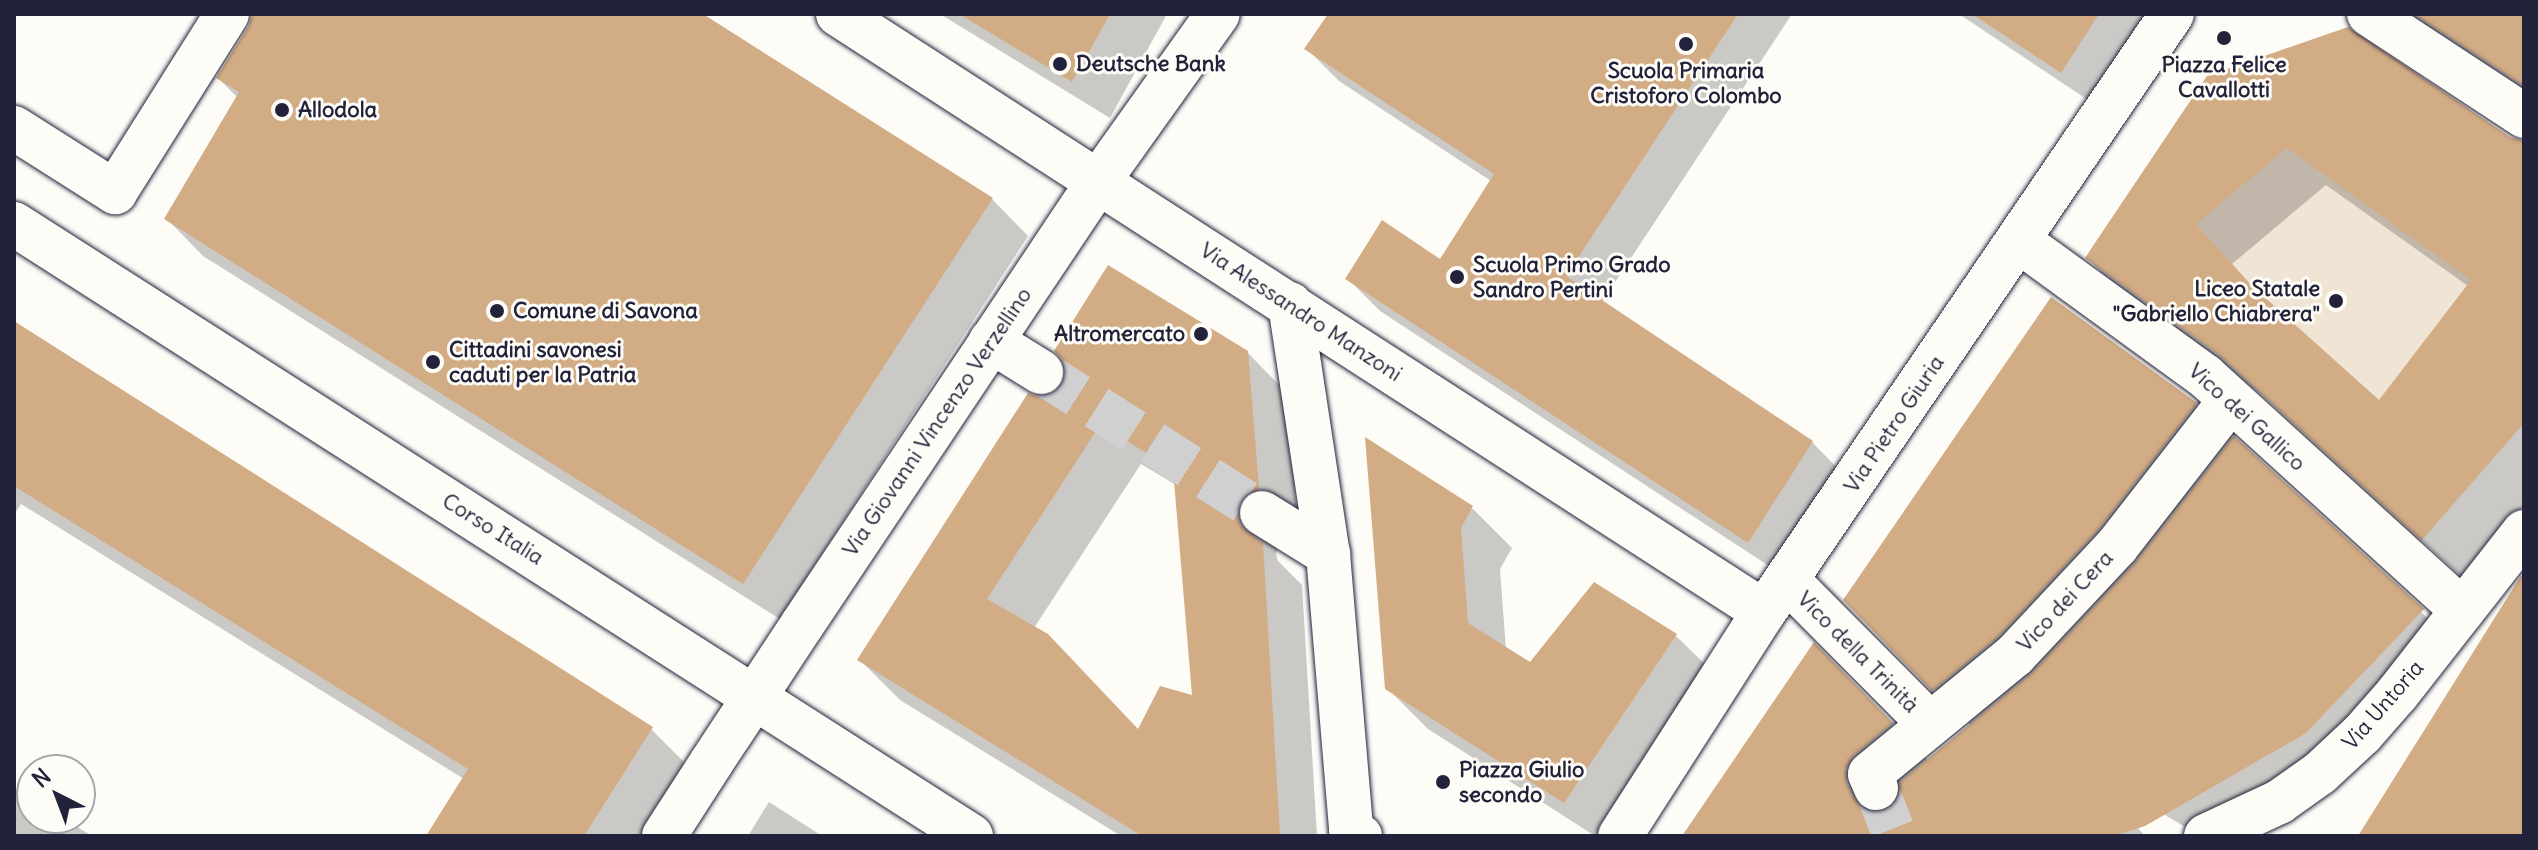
<!DOCTYPE html>
<meta charset="utf-8">
<style>
body{margin:0}
#map{position:relative;width:2538px;height:850px;overflow:hidden;background:#fdfcf7;font-family:Delius,sans-serif}
div>[style]{position:absolute}
.built>*{inset:0;background:#f0e4d4}
.shadow>*{inset:0;background:#0003}
.building>*{inset:0;background:#d2ac84}
.pedestrian-tunnel>*{height:44px;margin-top:-22px;transform-origin:0;background:repeating-linear-gradient(90deg,#d1d0d1 0 44px,transparent 0 66px)}
.roads{filter:drop-shadow(0 0 2px #22223b) drop-shadow(0 0 2px #22223b)}
.pedestrian>*{height:44px;margin:-22px;padding:0 22px;transform-origin:22px;border-radius:22px;background:#fdfcf7}
.minor>*{height:44px;margin:-22px;padding:0 22px;transform-origin:22px;border-radius:22px;background:#fdfcf7}
.tertiary>*{height:44px;margin:-22px;padding:0 22px;transform-origin:22px;border-radius:22px;background:#fdfcf7}
.dots>*{width:22px;height:22px;translate:-50% -50%;box-sizing:border-box;border:4px solid #fdfcf7;border-radius:50%}
span{translate:-50% -50%;white-space:nowrap;text-align:center;line-height:1.15;-webkit-text-stroke:6px #fdfcf7;paint-order:stroke}
.poi-label{font-size:22px;color:#22223b;font-weight:700}
.left{translate:0 -50%;text-align:left}
.right{translate:-100% -50%;text-align:right}
.street-label{font-size:22px;color:#22223b}
.frame{position:absolute;inset:0;border:16px solid #22223b;pointer-events:none}
.north{position:absolute;left:16px;top:754px;width:80px;height:80px;box-sizing:border-box;background:#fdfcf7;border:2px solid #a5a5ac;border-radius:50%;rotate:318deg;font-size:22px;font-weight:700;line-height:32px;text-align:center;color:#22223b}
.north::after{content:'';display:block;margin:auto;width:28px;height:36px;background:#22223b;clip-path:polygon(50% 0,100% 100%,50% 72%,0 100%)}
</style>
<div id="map">
<div class="built">
<i style="clip-path:polygon(2329px 34px,2524px 166px,2524px 423px,2418px 544px,2201px 338px,2096px 264px,2090px 250px,2207px 76px)"></i>
</div>
<div class="shadow">
<i style="clip-path:polygon(254px 14px,699px 14px,992px 199px,1028px 236px,780px 619px,203px 256px,167px 219px,238px 98px,218px 78px,250px 27px)"></i>
<i style="clip-path:polygon(940px 14px,1167px 14px,1110px 118px)"></i>
<i style="clip-path:polygon(1330px 14px,1792px 14px,1602px 302px,1812px 442px,1844px 475px,1781px 574px,1380px 311px,1348px 279px,1441px 262px,1491px 181px,1339px 81px,1307px 49px)"></i>
<i style="clip-path:polygon(1959px 14px,2150px 14px,2094px 104px)"></i>
<i style="clip-path:polygon(2407px 14px,2524px 14px,2524px 97px)"></i>
<i style="clip-path:polygon(evenodd,2209px 77px,2524px 143px,2524px 505px,2461px 576px,2262px 395px,2126px 296px,2087px 258px,2209px 77px,2326px 185px,2468px 286px,2379px 403px,2269px 305px,2232px 264px,2326px 185px)"></i>
<i style="clip-path:polygon(14px 324px,651px 729px,691px 769px,649px 836px,429px 836px,464px 779px,21px 504px,14px 515px)"></i>
<i style="clip-path:polygon(evenodd,1247px 352px,1287px 393px,1298px 529px,1281px 539px,1276px 554px,1278px 561px,1302px 585px,1317px 836px,1121px 836px,900px 700px,860px 660px,1041px 399px,1247px 352px,1141px 464px,1176px 485px,1194px 698px,1139px 731px,1034px 628px,1141px 464px)"></i>
<i style="clip-path:polygon(evenodd,2196px 404px,2461px 649px,2200px 836px,2084px 766px,2145px 836px,1684px 836px,1814px 645px,1929px 761px,1971px 726px,1845px 600px,2196px 404px,1901px 785px,1898px 803px,1883px 815px,1883px 808px,1901px 785px)"></i>
<i style="clip-path:polygon(1367px 441px,1471px 507px,1512px 548px,1500px 569px,1506px 650px,1531px 665px,1595px 584px,1676px 636px,1717px 676px,1610px 836px,1595px 836px,1428px 729px,1387px 688px)"></i>
<i style="clip-path:polygon(14px 787px,32px 799px,32px 818px,63px 818px,92px 836px,14px 836px)"></i>
<i style="clip-path:polygon(769px 802px,822px 836px,748px 836px)"></i>
</div>
<div class="building">
<i style="clip-path:polygon(252px 14px,703px 14px,993px 198px,743px 584px,164px 219px,239px 92px,216px 78px,248px 27px)"></i>
<i style="clip-path:polygon(959px 14px,1110px 14px,1072px 82px)"></i>
<i style="clip-path:polygon(1328px 14px,1738px 14px,1566px 276px,1813px 441px,1748px 543px,1345px 279px,1382px 220px,1440px 259px,1494px 174px,1304px 49px)"></i>
<i style="clip-path:polygon(1972px 14px,2099px 14px,2061px 73px)"></i>
<i style="clip-path:polygon(2414px 14px,2524px 14px,2524px 86px)"></i>
<i style="clip-path:polygon(evenodd,2348px 27px,2510px 137px,2524px 141px,2524px 423px,2422px 540px,2222px 357px,2085px 258px,2207px 76px,2348px 27px,2287px 148px,2471px 280px,2379px 400px,2251px 285px,2196px 224px,2287px 148px)"></i>
<i style="clip-path:polygon(evenodd,1108px 265px,1248px 351px,1259px 489px,1241px 499px,1237px 513px,1240px 525px,1263px 543px,1280px 836px,1142px 836px,857px 660px,1028px 393px,1041px 397px,1053px 394px,1062px 386px,1066px 372px,1063px 360px,1054px 351px,1108px 265px,1100px 425px,1173px 469px,1192px 695px,1160px 686px,1138px 729px,1048px 634px,987px 599px,1100px 425px)"></i>
<i style="clip-path:polygon(2051px 297px,2197px 403px,2098px 530px,1998px 637px,1932px 691px,1843px 600px)"></i>
<i style="clip-path:polygon(14px 321px,653px 727px,584px 836px,426px 836px,468px 769px,14px 486px)"></i>
<i style="clip-path:polygon(2234px 436px,2424px 609px,2306px 733px,2145px 826px,2114px 836px,1682px 836px,1814px 642px,1893px 723px,1854px 755px,1846px 769px,1847px 784px,1860px 807px,1872px 813px,1887px 811px,1896px 802px,1900px 782px,2031px 674px,2135px 563px)"></i>
<i style="clip-path:polygon(1365px 437px,1473px 506px,1461px 528px,1468px 623px,1530px 662px,1594px 582px,1677px 634px,1564px 803px,1385px 689px)"></i>
<i style="clip-path:polygon(2524px 573px,2524px 836px,2358px 836px,2519px 579px)"></i>
</div>
<div class="pedestrian-tunnel">
<i style="left:1041px;top:372px;width:262px;rotate:32.5deg"></i>
<i style="left:1876px;top:788px;width:52px;rotate:68.4deg"></i>
</div>
<div class="roads">
<div class="pedestrian">
<i style="left:2369px;top:14px;width:186px;rotate:33.3deg"></i>
<i style="left:14px;top:128px;width:120px;rotate:32.4deg"></i>
<i style="left:115px;top:192px;width:210px;rotate:-57.8deg"></i>
<i style="left:14px;top:224px;width:1136px;rotate:32.6deg"></i>
<i style="left:2019px;top:241px;width:230px;rotate:36deg"></i>
<i style="left:2205px;top:376px;width:348px;rotate:42.3deg"></i>
<i style="left:991px;top:341px;width:59px;rotate:31.8deg"></i>
<i style="left:1262px;top:513px;width:78px;rotate:31.8deg"></i>
<i style="left:1787px;top:580px;width:203px;rotate:45.2deg"></i>
<i style="left:711px;top:763px;width:165px;rotate:-56.6deg"></i>
<i style="left:1876px;top:788px;width:15px;rotate:-113deg"></i>
<i style="left:1870px;top:774px;width:188px;rotate:-39.4deg"></i>
<i style="left:2015px;top:655px;width:149px;rotate:-46.9deg"></i>
<i style="left:2117px;top:546px;width:184px;rotate:-52.1deg"></i>
<i style="left:2206px;top:836px;width:81px;rotate:-25deg"></i>
<i style="left:2279px;top:802px;width:50px;rotate:-35.3deg"></i>
<i style="left:2320px;top:773px;width:57px;rotate:-42.9deg"></i>
<i style="left:2362px;top:734px;width:53px;rotate:-48.8deg"></i>
<i style="left:2397px;top:694px;width:206px;rotate:-51.9deg"></i>
</div>
<div class="minor">
<i style="left:838px;top:14px;width:1102px;rotate:32.85deg"></i>
<i style="left:1290px;top:304px;width:253px;rotate:81.4deg"></i>
<i style="left:1328px;top:554px;width:277px;rotate:85.2deg"></i>
<i style="left:1351px;top:830px;width:11px;rotate:34deg"></i>
<i style="left:802px;top:625px;width:533px;rotate:-56.25deg"></i>
<i style="left:1098px;top:182px;width:206px;rotate:-54.5deg"></i>
<i style="left:2229px;top:828px;width:9px;rotate:63deg"></i>
<i style="left:664px;top:836px;width:87px;rotate:-57.2deg"></i>
</div>
<div class="tertiary">
<i style="left:1620px;top:836px;width:266px;rotate:-57.3deg"></i>
<i style="left:1764px;top:612px;width:724px;rotate:-55.7deg"></i>
</div>
</div>
<div class="dots">
<i style="left:2224px;top:38px;background:#22223b"></i>
<i style="left:1686px;top:44px;background:#22223b"></i>
<i style="left:1060px;top:64px;background:#22223b"></i>
<i style="left:282px;top:110px;background:#22223b"></i>
<i style="left:1457px;top:277px;background:#22223b"></i>
<i style="left:2336px;top:301px;background:#22223b"></i>
<i style="left:497px;top:311px;background:#22223b"></i>
<i style="left:1201px;top:334px;background:#22223b"></i>
<i style="left:433px;top:362px;background:#22223b"></i>
<i style="left:1443px;top:782px;background:#22223b"></i>
</div>
<div class="poi-label">
<span class="left" style="left:1076px;top:64px">Deutsche Bank</span>
<span style="left:2224px;top:77px">Piazza Felice<br>Cavallotti</span>
<span style="left:1686px;top:83px">Scuola Primaria<br>Cristoforo Colombo</span>
<span class="left" style="left:298px;top:110px">Allodola</span>
<span class="left" style="left:1473px;top:277px">Scuola Primo Grado<br>Sandro Pertini</span>
<span class="right" style="left:2320px;top:301px">Liceo Statale<br>"Gabriello Chiabrera"</span>
<span class="left" style="left:513px;top:311px">Comune di Savona</span>
<span class="right" style="left:1185px;top:334px">Altromercato</span>
<span class="left" style="left:449px;top:362px">Cittadini savonesi<br>caduti per la Patria</span>
<span class="left" style="left:1459px;top:782px">Piazza Giulio<br>secondo</span>
</div>
<div class="street-label">
<span style="left:1301px;top:312px;rotate:33deg">Via Alessandro Manzoni</span>
<span style="left:2247px;top:417px;rotate:42deg">Vico dei Gallico</span>
<span style="left:937px;top:422px;rotate:-56deg">Via Giovanni Vincenzo Verzellino</span>
<span style="left:1894px;top:424px;rotate:-56deg">Via Pietro Giuria</span>
<span style="left:493px;top:529px;rotate:32deg">Corso Italia</span>
<span style="left:2065px;top:601px;rotate:-47deg">Vico dei Cera</span>
<span style="left:1858px;top:652px;rotate:45deg">Vico della Trinità</span>
<span style="left:2383px;top:705px;rotate:-49deg">Via Untoria</span>
</div>
<div class="frame"></div>
<div class="north">N</div>
</div>
